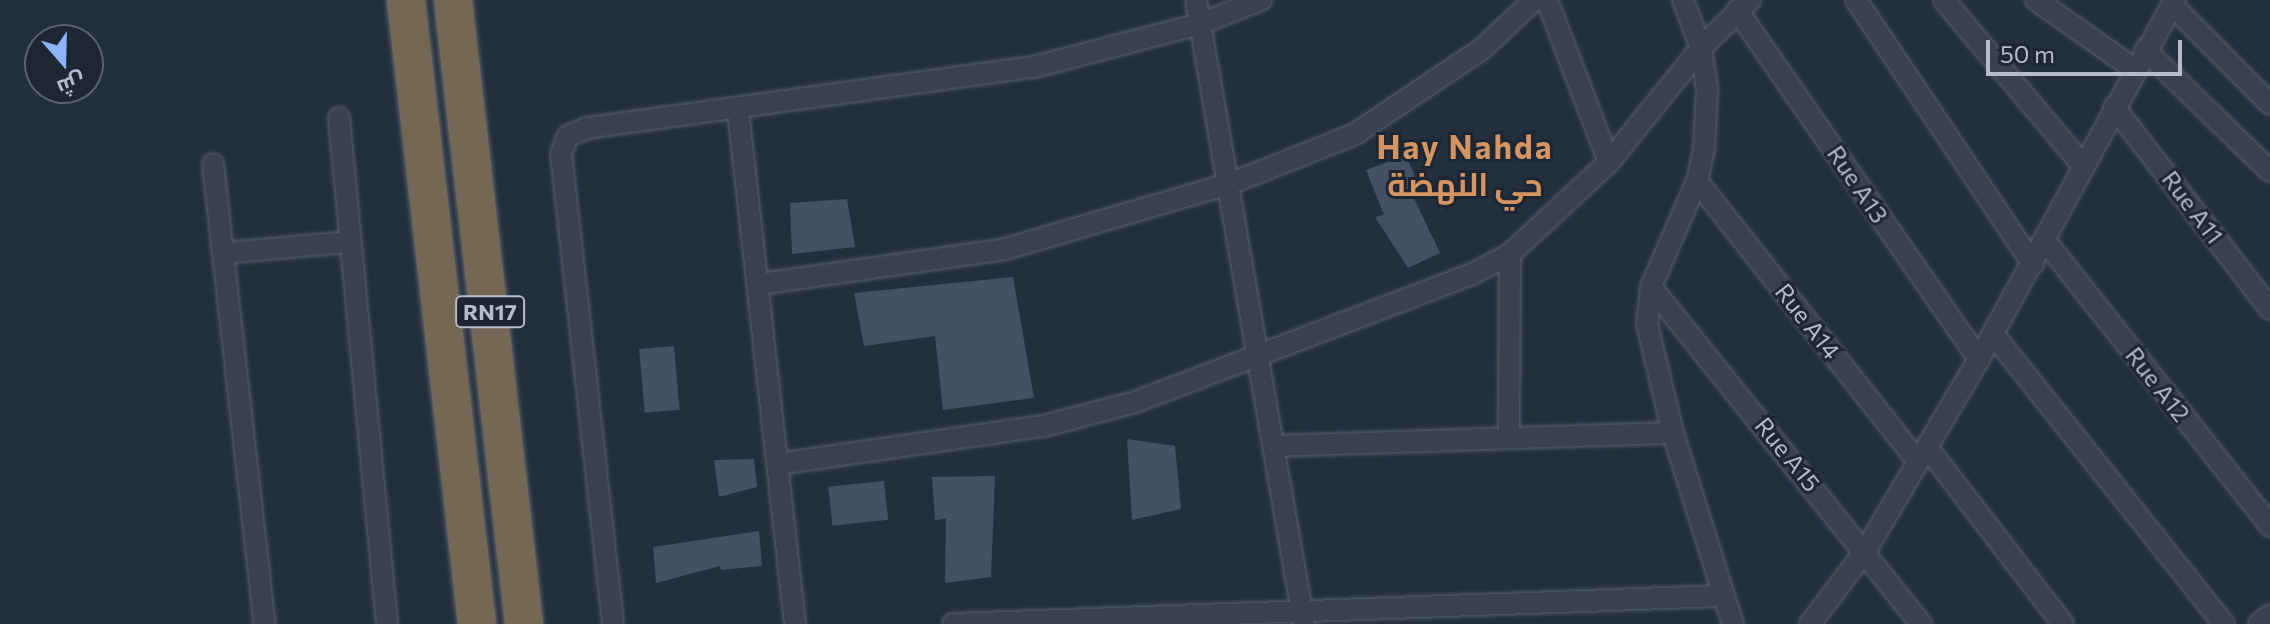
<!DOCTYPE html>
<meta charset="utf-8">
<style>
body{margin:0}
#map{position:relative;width:2270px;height:624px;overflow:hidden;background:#242f3e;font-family:Commissioner,Cairo,sans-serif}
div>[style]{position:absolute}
.building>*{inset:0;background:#455162;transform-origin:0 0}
.roads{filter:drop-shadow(0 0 2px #565f6c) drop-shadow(0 0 2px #565f6c)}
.street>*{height:20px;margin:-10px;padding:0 10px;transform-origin:10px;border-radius:10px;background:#38414e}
.highway>*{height:38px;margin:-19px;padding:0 19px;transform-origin:19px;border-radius:19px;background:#746855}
span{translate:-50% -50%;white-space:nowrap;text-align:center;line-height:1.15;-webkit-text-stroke:6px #1d2633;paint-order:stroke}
.shield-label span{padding:2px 6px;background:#1d2633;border:2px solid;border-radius:6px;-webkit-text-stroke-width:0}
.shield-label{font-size:22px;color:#b4bcc9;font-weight:700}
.street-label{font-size:24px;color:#b4bcc9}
.district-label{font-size:32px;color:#d59563;font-weight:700;letter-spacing:2px}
.north{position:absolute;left:24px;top:24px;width:80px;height:80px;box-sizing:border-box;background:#1d2633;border:2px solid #59626f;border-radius:50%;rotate:160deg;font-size:22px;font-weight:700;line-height:32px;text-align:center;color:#b4bcc9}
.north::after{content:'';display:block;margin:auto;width:28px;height:36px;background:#8ab4f8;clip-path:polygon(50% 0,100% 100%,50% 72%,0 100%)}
.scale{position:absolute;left:1986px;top:40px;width:196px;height:36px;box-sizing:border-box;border:4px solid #b4bcc9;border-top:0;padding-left:10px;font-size:24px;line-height:28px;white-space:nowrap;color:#b4bcc9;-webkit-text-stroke:6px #1d2633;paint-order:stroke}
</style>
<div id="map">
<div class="building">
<i style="clip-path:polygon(1406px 155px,1421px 191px,1412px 194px,1440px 253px,1408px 268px,1375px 217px,1384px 215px,1366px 170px)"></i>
<i style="clip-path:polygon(847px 199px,855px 247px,792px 254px,790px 203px)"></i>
<i style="clip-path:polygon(1013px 277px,1034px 398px,943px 410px,935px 336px,864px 346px,854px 293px)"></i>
<i style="left:674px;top:346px;width:64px;height:35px;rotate:85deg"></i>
<i style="clip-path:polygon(1127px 439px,1175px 446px,1181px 509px,1132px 520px)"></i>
<i style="clip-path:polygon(754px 459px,757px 487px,719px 497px,714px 460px)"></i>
<i style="clip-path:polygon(995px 476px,991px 577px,945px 583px,946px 518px,935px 521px,932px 477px)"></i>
<i style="left:884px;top:481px;width:39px;height:56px;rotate:84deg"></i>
<i style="clip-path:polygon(759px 531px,762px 566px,721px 570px,720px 566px,656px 583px,653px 547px)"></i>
</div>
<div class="roads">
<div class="street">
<i style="left:1196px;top:0;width:633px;rotate:80.18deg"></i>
<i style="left:1547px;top:0;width:173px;rotate:69.1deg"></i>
<i style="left:1683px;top:0;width:51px;rotate:69.4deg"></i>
<i style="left:1701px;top:48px;width:41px;rotate:81.7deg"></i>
<i style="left:1707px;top:89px;width:60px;rotate:92.9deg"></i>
<i style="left:1704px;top:149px;width:33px;rotate:102deg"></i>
<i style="left:1697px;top:181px;width:116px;rotate:113.5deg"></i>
<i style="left:1651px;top:287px;width:37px;rotate:96deg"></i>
<i style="left:1647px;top:324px;width:112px;rotate:76.6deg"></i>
<i style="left:1673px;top:433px;width:200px;rotate:72.6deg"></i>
<i style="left:1856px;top:0;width:318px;rotate:56.2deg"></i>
<i style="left:1944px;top:0;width:218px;rotate:50deg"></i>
<i style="left:2036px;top:0;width:120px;rotate:35.1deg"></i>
<i style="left:2172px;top:5px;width:139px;rotate:45.3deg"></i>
<i style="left:1737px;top:10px;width:425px;rotate:55.3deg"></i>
<i style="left:2145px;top:50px;width:174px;rotate:44.1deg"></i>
<i style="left:2114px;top:107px;width:255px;rotate:52.3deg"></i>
<i style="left:738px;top:110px;width:517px;rotate:83.67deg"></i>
<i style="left:339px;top:118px;width:508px;rotate:84.58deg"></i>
<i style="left:213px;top:164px;width:463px;rotate:83.6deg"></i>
<i style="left:1697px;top:181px;width:357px;rotate:51.8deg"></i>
<i style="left:2046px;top:242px;width:362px;rotate:51.7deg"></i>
<i style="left:224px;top:253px;width:124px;rotate:-5.1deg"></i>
<i style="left:760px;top:284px;width:247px;rotate:-8.1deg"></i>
<i style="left:1005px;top:249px;width:233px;rotate:-16.2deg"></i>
<i style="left:1229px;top:184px;width:136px;rotate:-21.6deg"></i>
<i style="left:1355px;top:134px;width:153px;rotate:-33.8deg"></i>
<i style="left:1482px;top:49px;width:71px;rotate:-43.3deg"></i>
<i style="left:1651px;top:287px;width:432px;rotate:51.3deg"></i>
<i style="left:1993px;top:334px;width:371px;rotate:51.5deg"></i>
<i style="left:1509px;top:435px;width:181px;rotate:-89.7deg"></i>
<i style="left:1276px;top:446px;width:397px;rotate:-1.9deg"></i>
<i style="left:1927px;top:447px;width:223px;rotate:52.5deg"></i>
<i style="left:778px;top:464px;width:273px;rotate:-8.2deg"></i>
<i style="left:1048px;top:425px;width:90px;rotate:-14.8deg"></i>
<i style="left:1135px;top:402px;width:363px;rotate:-20.8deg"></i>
<i style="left:1474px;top:273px;width:41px;rotate:-27.8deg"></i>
<i style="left:1510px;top:254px;width:135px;rotate:-42.9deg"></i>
<i style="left:1609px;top:162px;width:146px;rotate:-51.1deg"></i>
<i style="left:1701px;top:48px;width:69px;rotate:-44.4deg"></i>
<i style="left:613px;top:624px;width:473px;rotate:-96.3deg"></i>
<i style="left:561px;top:154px;width:19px;rotate:-69deg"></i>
<i style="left:568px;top:136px;width:21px;rotate:-23deg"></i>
<i style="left:587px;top:128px;width:451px;rotate:-7.8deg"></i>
<i style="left:1034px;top:67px;width:171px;rotate:-14.5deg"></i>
<i style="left:1200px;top:24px;width:66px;rotate:-21.5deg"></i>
<i style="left:953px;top:624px;width:770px;rotate:-2.09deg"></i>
<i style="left:1810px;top:624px;width:93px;rotate:-52.9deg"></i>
<i style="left:1866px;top:550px;width:222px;rotate:-59.4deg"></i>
<i style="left:1979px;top:359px;width:409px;rotate:-61.4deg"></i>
<i style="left:2259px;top:624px;width:14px;rotate:-39deg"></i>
</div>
<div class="highway">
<i style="left:406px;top:0;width:628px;rotate:83.51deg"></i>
<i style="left:453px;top:0;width:628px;rotate:83.51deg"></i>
</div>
</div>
<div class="shield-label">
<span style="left:490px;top:312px">RN17</span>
</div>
<div class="street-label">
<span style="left:1858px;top:184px;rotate:56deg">Rue A13</span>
<span style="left:2193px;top:207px;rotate:53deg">Rue A11</span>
<span style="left:1808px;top:321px;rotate:52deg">Rue A14</span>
<span style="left:2158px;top:384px;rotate:52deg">Rue A12</span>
<span style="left:1788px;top:454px;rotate:51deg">Rue A15</span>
</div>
<div class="district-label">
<span style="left:1465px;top:165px">Hay Nahda<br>حي النهضة</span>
</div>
<div class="north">ش</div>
<div class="scale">50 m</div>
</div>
